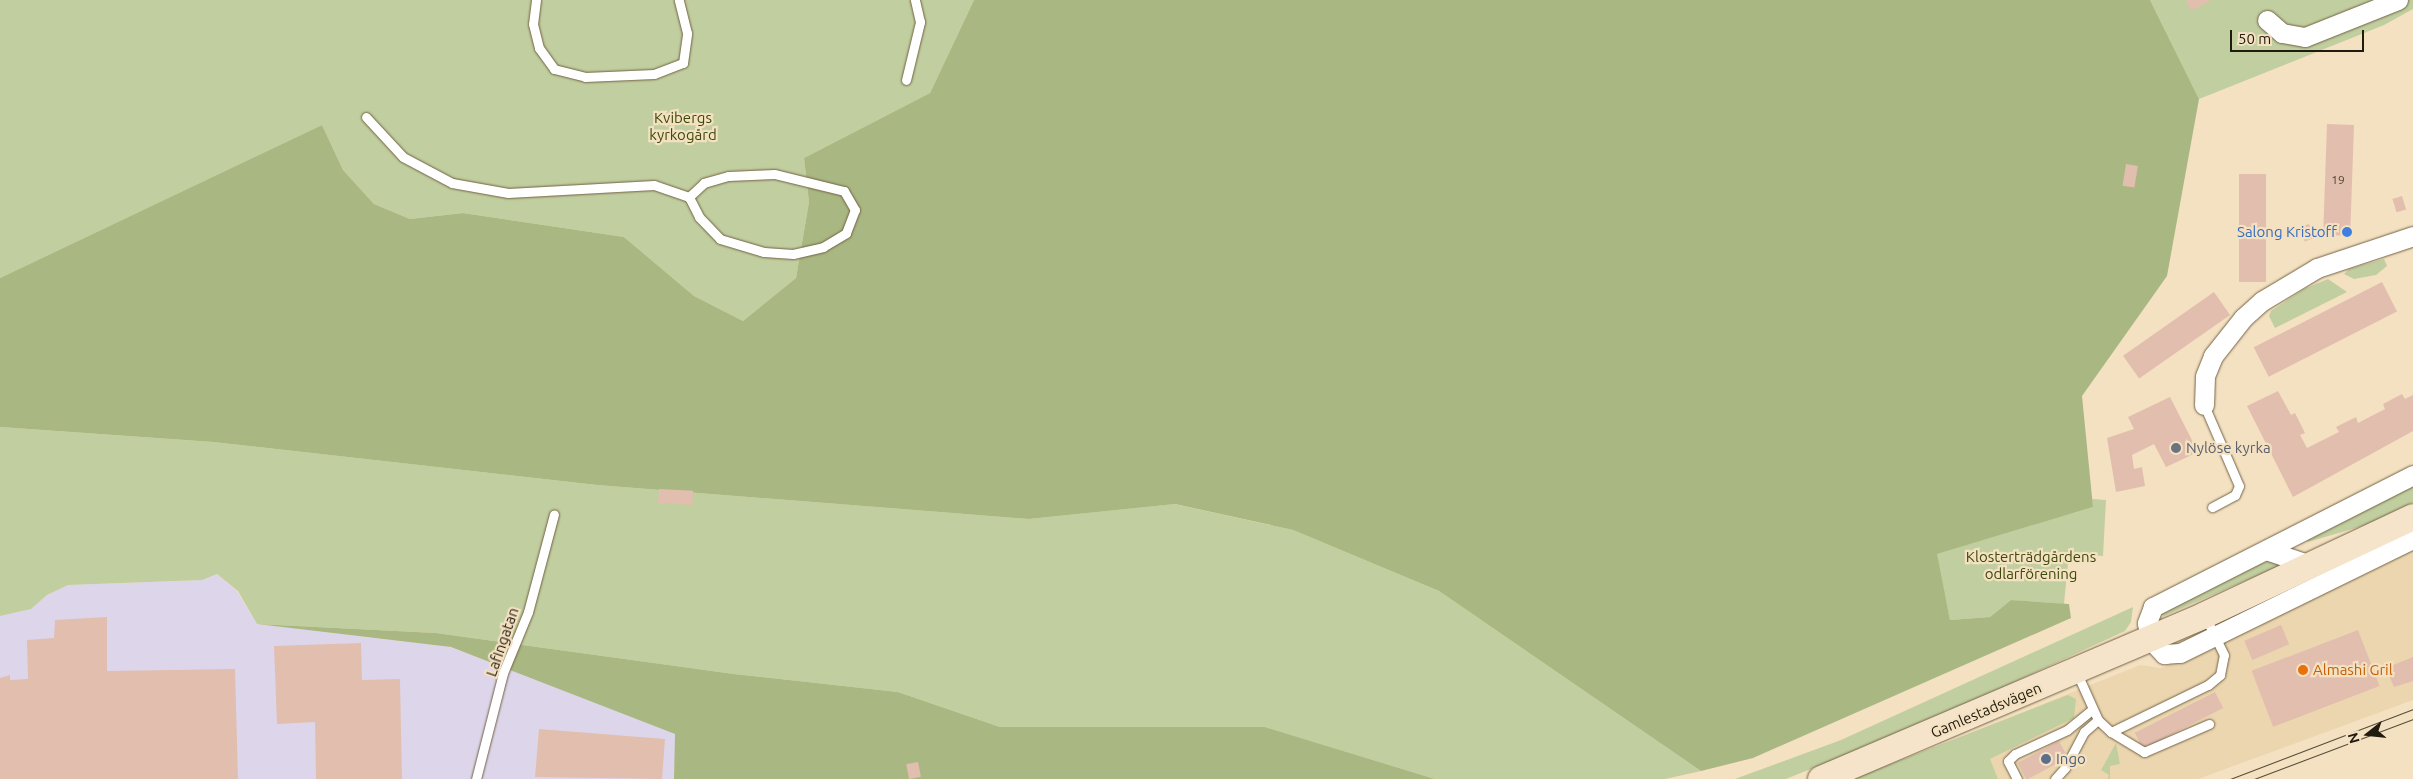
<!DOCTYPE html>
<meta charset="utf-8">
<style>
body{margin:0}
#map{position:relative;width:2413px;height:779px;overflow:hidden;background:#f4e1c1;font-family:Ubuntu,sans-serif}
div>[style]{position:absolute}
.commercial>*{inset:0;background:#ddd6eb}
.built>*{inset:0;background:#ecd6b0}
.green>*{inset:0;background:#c1ce9f}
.forest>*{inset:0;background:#a9b882}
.building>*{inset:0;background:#e2beae;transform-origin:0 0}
.roads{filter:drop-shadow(0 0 1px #726245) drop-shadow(0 0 1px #726245)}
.lane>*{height:9px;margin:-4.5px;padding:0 4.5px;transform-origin:4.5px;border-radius:4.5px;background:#fff}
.street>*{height:19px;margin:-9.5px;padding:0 9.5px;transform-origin:9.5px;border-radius:9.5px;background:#fff}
.secondary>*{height:26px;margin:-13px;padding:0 13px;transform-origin:13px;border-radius:13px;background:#f5e4c9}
.tram>*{height:1px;margin:-0.5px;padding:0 0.5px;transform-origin:0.5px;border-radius:0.5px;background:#564c3b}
.dots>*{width:14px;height:14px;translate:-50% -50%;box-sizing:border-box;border:2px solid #f4e1c1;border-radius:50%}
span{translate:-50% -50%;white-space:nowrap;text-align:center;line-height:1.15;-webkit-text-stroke:4.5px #f4e1c1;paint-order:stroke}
.number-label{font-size:12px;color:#514336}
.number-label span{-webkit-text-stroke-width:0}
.park-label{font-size:15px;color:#3c490a}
.shop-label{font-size:15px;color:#366cbe}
.right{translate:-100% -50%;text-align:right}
.worship-label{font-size:15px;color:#5b616d}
.left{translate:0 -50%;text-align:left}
.street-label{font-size:15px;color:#211a0e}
.food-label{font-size:15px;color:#c56008}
.service-label{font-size:15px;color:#4e5e75}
.north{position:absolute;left:2343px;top:709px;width:50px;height:50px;-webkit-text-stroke:4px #f4e1c1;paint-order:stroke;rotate:254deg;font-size:14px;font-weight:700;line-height:20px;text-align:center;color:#211a0e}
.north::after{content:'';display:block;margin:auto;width:18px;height:22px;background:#211a0e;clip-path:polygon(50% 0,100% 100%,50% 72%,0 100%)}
.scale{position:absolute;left:2230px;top:30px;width:134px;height:22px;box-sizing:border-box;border:2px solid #211a0e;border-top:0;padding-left:6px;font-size:15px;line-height:18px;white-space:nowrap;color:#211a0e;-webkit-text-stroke:4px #f4e1c1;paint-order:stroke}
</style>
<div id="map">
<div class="commercial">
<i style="clip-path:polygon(217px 574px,237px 591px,257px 624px,451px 647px,676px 734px,674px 779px,0 779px,0 616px,31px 609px,47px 595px,68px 585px,202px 580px)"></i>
</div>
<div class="built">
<i style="clip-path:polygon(2413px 545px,2413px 700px,2198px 779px,1988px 779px,1970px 733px,2140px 665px,2161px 668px,2196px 654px)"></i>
</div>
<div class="green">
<i style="clip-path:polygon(0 0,974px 0,930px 93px,804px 158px,809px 202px,796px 278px,743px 321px,694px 296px,624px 237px,463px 213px,410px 219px,374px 204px,343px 170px,322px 125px,0 278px)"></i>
<i style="clip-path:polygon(2150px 0,2413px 0,2413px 9px,2384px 25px,2199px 99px)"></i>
<i style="clip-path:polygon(2384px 259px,2387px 266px,2376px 275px,2354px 279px,2344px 274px,2349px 269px)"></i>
<i style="clip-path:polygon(2328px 279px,2347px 292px,2275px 328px,2269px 316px,2271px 311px,2304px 289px)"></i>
<i style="clip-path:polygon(0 427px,213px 442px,597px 485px,1029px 519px,1174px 504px,1293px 530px,1439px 591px,1701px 771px,1665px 779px,1435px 779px,1265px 727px,1000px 727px,898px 692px,734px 674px,436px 633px,257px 624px,238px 591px,217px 574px,202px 580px,68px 585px,47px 595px,31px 609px,0 616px)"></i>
<i style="clip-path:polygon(2413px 484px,2413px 502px,2369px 524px,2308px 542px,2306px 538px)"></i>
<i style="clip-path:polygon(2092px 499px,2106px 500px,2103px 556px,2069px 553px,2064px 604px,2011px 600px,1990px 617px,1950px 620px,1936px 554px,2093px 507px)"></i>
<i style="clip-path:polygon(2272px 561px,2280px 562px,2281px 565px,2164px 616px,2161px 614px,2261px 563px)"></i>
<i style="clip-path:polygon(2133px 607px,2131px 622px,2125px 631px,1934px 719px,1786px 779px,1735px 779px,1841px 740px)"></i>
<i style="clip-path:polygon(2068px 695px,2076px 699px,2074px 718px,1990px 759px,1998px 779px,1852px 779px)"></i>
<i style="clip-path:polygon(2116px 743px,2120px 764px,2110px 766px,2110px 779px,2108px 779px,2109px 775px,2101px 770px)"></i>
</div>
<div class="forest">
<i style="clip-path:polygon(974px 0,2150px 0,2199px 99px,2167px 276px,2082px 396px,2093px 507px,1937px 554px,1950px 620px,1990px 617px,2011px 600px,2069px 604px,2071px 618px,1753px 758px,1701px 771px,1439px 591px,1293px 530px,1175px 504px,1029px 519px,597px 485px,213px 442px,0 427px,0 278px,322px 125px,343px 170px,374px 204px,410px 219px,463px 213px,624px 237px,694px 296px,743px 321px,796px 278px,809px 202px,804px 158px,930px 93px)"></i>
<i style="clip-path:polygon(257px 624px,436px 633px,734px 674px,898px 692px,1000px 727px,1265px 727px,1435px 779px,674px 779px,675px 734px,451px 647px)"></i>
</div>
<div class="building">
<i style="clip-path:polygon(2186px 0,2211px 0,2191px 11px)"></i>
<i style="left:2327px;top:124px;width:27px;height:111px;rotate:2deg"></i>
<i style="left:2126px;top:164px;width:12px;height:22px;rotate:9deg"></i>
<i style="left:2239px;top:174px;width:27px;height:108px"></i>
<i style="left:2402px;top:196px;width:14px;height:10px;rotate:73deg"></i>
<i style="left:2309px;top:224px;width:15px;height:10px;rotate:70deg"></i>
<i style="left:2382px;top:282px;width:33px;height:144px;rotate:63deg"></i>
<i style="left:2214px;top:292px;width:28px;height:111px;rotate:55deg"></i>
<i style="clip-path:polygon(2278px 391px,2291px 415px,2295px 413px,2305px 433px,2300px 435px,2307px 448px,2339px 432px,2336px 427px,2356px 417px,2358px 423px,2385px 409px,2383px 404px,2402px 394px,2405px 399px,2413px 395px,2413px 431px,2293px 497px,2247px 406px)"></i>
<i style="clip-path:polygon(2170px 397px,2198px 452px,2166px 467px,2154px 444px,2132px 455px,2134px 469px,2142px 467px,2145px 486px,2116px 492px,2107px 438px,2134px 429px,2128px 417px)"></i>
<i style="left:659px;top:489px;width:34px;height:14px;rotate:3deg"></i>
<i style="clip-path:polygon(107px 617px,107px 671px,235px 669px,238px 779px,0 779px,0 678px,10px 675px,10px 680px,28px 679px,27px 640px,54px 638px,55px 620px)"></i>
<i style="left:2281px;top:625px;width:21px;height:40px;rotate:67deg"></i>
<i style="left:2358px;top:630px;width:60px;height:114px;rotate:69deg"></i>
<i style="clip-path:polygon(361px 643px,362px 680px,400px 679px,402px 779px,316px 779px,315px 722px,277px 724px,274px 646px)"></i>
<i style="clip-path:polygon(2413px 657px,2413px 681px,2394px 687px,2386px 668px)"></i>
<i style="left:2215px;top:692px;width:18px;height:90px;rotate:63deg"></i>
<i style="clip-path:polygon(539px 729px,665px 739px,662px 779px,535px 777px)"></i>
<i style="left:2059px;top:741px;width:19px;height:47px;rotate:62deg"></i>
<i style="left:918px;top:762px;width:15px;height:12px;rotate:79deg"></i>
</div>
<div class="roads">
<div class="lane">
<i style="left:536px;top:0;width:24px;rotate:97deg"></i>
<i style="left:533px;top:24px;width:25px;rotate:76deg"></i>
<i style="left:539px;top:48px;width:26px;rotate:54deg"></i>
<i style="left:554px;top:69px;width:32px;rotate:14deg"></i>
<i style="left:585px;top:77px;width:69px;rotate:-2.5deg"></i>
<i style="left:654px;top:74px;width:31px;rotate:-21deg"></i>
<i style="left:683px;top:63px;width:30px;rotate:-82deg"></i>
<i style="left:687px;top:33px;width:34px;rotate:-104deg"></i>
<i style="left:906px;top:80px;width:60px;rotate:-76.4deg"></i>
<i style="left:920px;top:22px;width:23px;rotate:-103deg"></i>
<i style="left:366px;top:117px;width:54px;rotate:47.2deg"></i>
<i style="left:403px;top:157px;width:55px;rotate:28deg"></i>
<i style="left:452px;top:183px;width:57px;rotate:10.1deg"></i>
<i style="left:508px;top:193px;width:146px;rotate:-3.1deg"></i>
<i style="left:654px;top:185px;width:37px;rotate:19deg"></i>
<i style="left:689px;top:197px;width:22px;rotate:63deg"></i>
<i style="left:699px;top:217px;width:30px;rotate:46deg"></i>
<i style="left:720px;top:239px;width:46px;rotate:16.5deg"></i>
<i style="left:764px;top:252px;width:29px;rotate:4deg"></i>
<i style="left:793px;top:254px;width:31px;rotate:-13deg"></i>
<i style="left:823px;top:247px;width:27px;rotate:-31deg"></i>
<i style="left:846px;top:233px;width:25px;rotate:-69deg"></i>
<i style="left:855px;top:210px;width:22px;rotate:-120deg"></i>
<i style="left:844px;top:191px;width:72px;rotate:-166.3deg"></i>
<i style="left:774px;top:174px;width:46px;rotate:177.5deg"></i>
<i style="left:728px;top:176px;width:25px;rotate:164deg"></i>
<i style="left:704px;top:183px;width:21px;rotate:137deg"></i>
<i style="left:2204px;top:405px;width:88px;rotate:66.6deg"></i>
<i style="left:2239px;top:486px;width:10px;rotate:114deg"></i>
<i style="left:2235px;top:495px;width:26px;rotate:152deg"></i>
<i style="left:2076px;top:671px;width:54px;rotate:65.8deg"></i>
<i style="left:2098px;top:720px;width:18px;rotate:43deg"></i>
<i style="left:2111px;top:732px;width:108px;rotate:-25.9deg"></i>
<i style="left:2208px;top:685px;width:16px;rotate:-40deg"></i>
<i style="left:2220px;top:675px;width:20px;rotate:-79deg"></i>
<i style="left:2224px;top:655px;width:43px;rotate:-116deg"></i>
<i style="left:2111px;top:732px;width:39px;rotate:31deg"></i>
<i style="left:2144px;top:752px;width:71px;rotate:-23.3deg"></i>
<i style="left:476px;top:779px;width:109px;rotate:-75.7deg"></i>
<i style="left:503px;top:673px;width:66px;rotate:-67.7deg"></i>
<i style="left:528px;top:612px;width:101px;rotate:-75.1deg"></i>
<i style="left:2017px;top:779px;width:20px;rotate:-117deg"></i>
<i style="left:2008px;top:761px;width:10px;rotate:-45deg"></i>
<i style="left:2015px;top:754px;width:57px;rotate:-24.8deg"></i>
<i style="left:2067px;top:730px;width:32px;rotate:-39deg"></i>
<i style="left:2055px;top:779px;width:15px;rotate:-48deg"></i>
<i style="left:2065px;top:768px;width:41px;rotate:-62.2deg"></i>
<i style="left:2084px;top:732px;width:18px;rotate:-41deg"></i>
</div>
<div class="street">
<i style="left:2267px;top:20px;width:20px;rotate:41deg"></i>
<i style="left:2282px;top:33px;width:23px;rotate:10deg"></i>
<i style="left:2305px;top:37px;width:100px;rotate:-21.7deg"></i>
<i style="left:2204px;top:405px;width:29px;rotate:-88deg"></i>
<i style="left:2205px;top:376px;width:22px;rotate:-68deg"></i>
<i style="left:2213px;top:356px;width:48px;rotate:-51.7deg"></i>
<i style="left:2243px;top:318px;width:25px;rotate:-42deg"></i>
<i style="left:2262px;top:301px;width:64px;rotate:-31deg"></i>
<i style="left:2317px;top:268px;width:101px;rotate:-18.4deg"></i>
<i style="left:2413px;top:475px;width:292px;rotate:153.1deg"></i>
<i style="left:2153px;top:607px;width:17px;rotate:111deg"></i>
<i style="left:2147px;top:623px;width:16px;rotate:79deg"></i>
<i style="left:2150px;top:639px;width:21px;rotate:47deg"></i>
<i style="left:2164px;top:654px;width:16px;rotate:-4deg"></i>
<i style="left:2180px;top:653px;width:259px;rotate:-26.1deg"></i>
<i style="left:2266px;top:550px;width:50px;rotate:18.8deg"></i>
</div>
<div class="secondary">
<i style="left:1821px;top:779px;width:418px;rotate:-23.1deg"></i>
<i style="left:2205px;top:615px;width:230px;rotate:-25.2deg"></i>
</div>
</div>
<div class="tram">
<i style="left:2230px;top:779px;width:196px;rotate:-20.9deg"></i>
<i style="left:2254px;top:779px;width:170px;rotate:-20.7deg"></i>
</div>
<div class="dots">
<i style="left:2347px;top:232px;background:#3f7fe0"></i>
<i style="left:2176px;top:448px;background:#6b7280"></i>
<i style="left:2303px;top:670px;background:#e8710a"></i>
<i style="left:2046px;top:759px;background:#5c6f8a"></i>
</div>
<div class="number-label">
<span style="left:2338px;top:180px">19</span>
</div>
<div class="park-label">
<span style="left:683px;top:126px">Kvibergs<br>kyrkogård</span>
<span style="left:2031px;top:565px">Klosterträdgårdens<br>odlarförening</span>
</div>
<div class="shop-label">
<span class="right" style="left:2337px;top:232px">Salong Kristoff</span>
</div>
<div class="worship-label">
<span class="left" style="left:2186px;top:448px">Nylöse kyrka</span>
</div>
<div class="street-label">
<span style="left:502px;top:642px;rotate:-71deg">Lafingatan</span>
<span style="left:1986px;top:710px;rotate:-23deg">Gamlestadsvägen</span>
</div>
<div class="food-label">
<span class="left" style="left:2313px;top:670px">Almashi Gril</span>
</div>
<div class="service-label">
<span class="left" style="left:2056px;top:759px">Ingo</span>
</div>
<div class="north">N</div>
<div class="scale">50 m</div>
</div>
